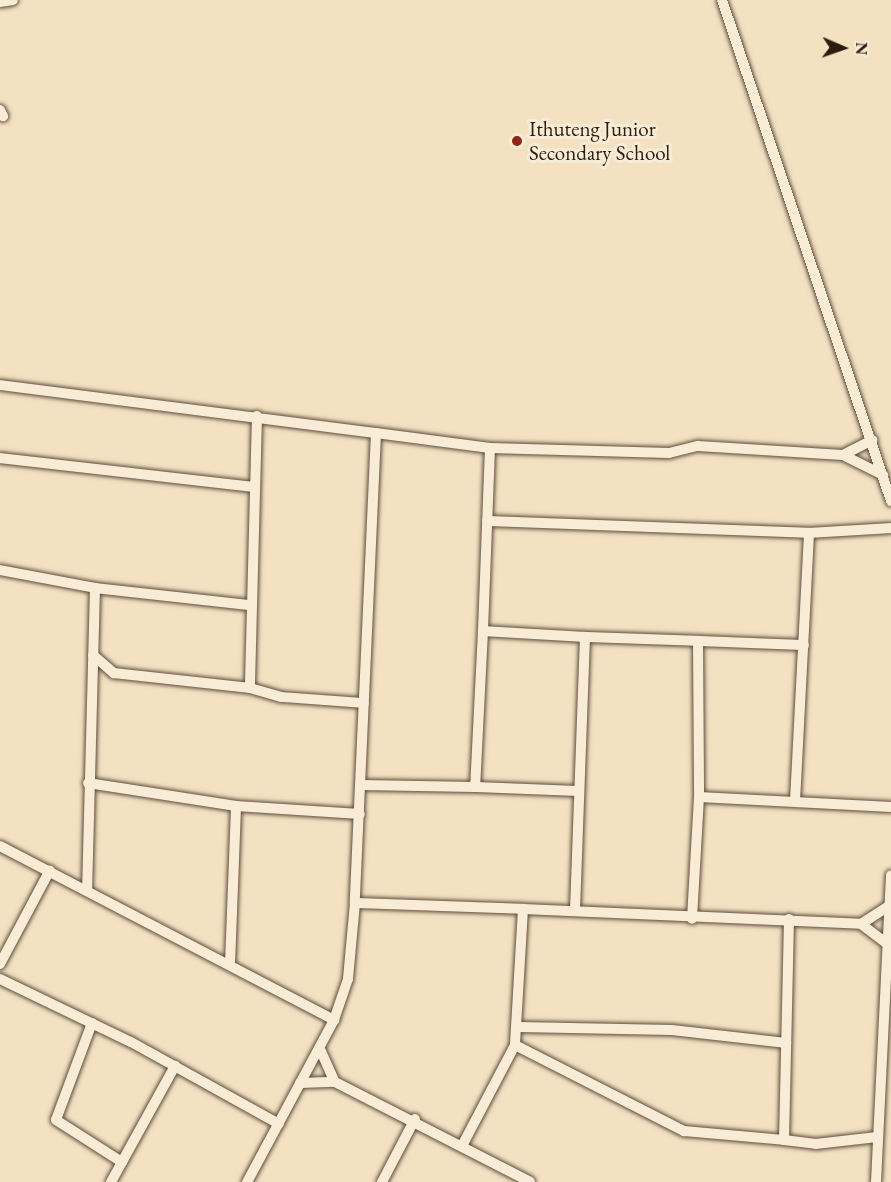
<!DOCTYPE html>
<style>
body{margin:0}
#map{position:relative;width:891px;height:1182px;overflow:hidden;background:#f4e1c2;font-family:"EB Garamond",serif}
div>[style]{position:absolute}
.roads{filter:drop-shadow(0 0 2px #5d4d3b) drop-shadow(0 0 2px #5d4d3b)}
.minor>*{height:10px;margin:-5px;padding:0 5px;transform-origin:5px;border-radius:5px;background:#f8ecd7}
.dots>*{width:16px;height:16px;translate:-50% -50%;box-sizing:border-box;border:3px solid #f8ecd7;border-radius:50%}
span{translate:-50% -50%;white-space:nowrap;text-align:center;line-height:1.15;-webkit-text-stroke:6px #f8ecd7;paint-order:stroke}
.poi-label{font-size:21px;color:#2b1c0e}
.left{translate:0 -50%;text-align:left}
.north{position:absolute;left:813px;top:18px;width:60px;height:60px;-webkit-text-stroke:4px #f8ecd7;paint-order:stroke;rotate:92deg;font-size:16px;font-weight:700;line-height:24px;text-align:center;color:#2b1c0e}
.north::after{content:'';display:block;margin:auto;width:21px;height:27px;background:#2b1c0e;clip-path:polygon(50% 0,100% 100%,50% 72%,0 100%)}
</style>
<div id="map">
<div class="roads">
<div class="minor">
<i style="left:722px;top:0;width:529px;rotate:71.36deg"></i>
<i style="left:0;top:2px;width:13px;rotate:-9deg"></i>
<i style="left:0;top:110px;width:7px;rotate:63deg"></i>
<i style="left:0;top:385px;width:379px;rotate:7.3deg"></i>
<i style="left:376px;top:433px;width:470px;rotate:92.6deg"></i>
<i style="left:355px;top:903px;width:76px;rotate:95.3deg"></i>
<i style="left:348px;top:979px;width:43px;rotate:108.9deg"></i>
<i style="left:257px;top:416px;width:272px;rotate:91.5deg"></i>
<i style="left:250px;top:688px;width:33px;rotate:16deg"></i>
<i style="left:282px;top:697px;width:82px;rotate:4.2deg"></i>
<i style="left:376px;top:433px;width:115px;rotate:7.5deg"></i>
<i style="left:490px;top:448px;width:179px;rotate:1.6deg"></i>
<i style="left:669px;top:453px;width:30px;rotate:-14deg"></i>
<i style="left:698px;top:446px;width:145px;rotate:3.6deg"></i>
<i style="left:843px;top:455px;width:45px;rotate:26.6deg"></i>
<i style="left:490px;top:448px;width:183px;rotate:92.2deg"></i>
<i style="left:483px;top:631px;width:102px;rotate:3.4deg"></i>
<i style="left:585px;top:637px;width:273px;rotate:92.1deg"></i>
<i style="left:843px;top:455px;width:33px;rotate:-27deg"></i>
<i style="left:0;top:458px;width:255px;rotate:6.5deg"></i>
<i style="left:487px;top:521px;width:322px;rotate:2.1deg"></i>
<i style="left:0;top:570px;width:97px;rotate:10.7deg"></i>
<i style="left:95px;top:588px;width:301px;rotate:91.5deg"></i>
<i style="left:95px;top:588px;width:154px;rotate:6.3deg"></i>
<i style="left:483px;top:631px;width:156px;rotate:92.9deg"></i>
<i style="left:475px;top:787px;width:104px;rotate:2.2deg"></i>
<i style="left:585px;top:637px;width:113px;rotate:2deg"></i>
<i style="left:698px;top:641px;width:156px;rotate:89.6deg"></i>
<i style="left:699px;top:797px;width:122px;rotate:93.3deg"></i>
<i style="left:698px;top:641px;width:106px;rotate:2.2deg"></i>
<i style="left:93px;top:655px;width:28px;rotate:41deg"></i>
<i style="left:114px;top:673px;width:137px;rotate:6.3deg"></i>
<i style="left:88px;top:783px;width:150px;rotate:8.8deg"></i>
<i style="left:236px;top:806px;width:124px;rotate:3.7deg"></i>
<i style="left:361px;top:785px;width:114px;rotate:1deg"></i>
<i style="left:699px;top:797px;width:192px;rotate:3deg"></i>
<i style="left:795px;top:801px;width:268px;rotate:-87deg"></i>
<i style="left:809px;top:533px;width:82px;rotate:-3.5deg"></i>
<i style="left:0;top:846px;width:377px;rotate:27.5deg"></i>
<i style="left:334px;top:1020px;width:184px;rotate:118.2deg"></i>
<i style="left:355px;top:903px;width:168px;rotate:2deg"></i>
<i style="left:523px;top:909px;width:136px;rotate:93.4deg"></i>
<i style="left:515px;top:1045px;width:112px;rotate:117.7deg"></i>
<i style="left:523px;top:909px;width:338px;rotate:2.5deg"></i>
<i style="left:861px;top:924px;width:34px;rotate:37deg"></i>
<i style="left:861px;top:924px;width:35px;rotate:-33deg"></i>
<i style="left:0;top:964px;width:106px;rotate:-62deg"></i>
<i style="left:230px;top:964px;width:158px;rotate:-87.8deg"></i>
<i style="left:0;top:979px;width:145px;rotate:25.7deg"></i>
<i style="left:131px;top:1042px;width:169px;rotate:29deg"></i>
<i style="left:92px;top:1023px;width:103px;rotate:110.4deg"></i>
<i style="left:56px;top:1120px;width:78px;rotate:32.5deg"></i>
<i style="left:122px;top:1162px;width:110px;rotate:-61.1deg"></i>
<i style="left:519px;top:1027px;width:153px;rotate:1.1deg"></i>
<i style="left:672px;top:1030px;width:115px;rotate:6.5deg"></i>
<i style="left:515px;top:1045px;width:190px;rotate:27deg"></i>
<i style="left:684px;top:1131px;width:100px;rotate:5.1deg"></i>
<i style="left:784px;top:1140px;width:221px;rotate:-88.7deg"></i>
<i style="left:320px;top:1049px;width:36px;rotate:66deg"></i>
<i style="left:335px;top:1082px;width:219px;rotate:27.1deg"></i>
<i style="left:300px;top:1083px;width:35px;rotate:-2deg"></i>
<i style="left:784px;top:1140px;width:32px;rotate:7deg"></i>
<i style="left:816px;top:1144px;width:61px;rotate:-6.5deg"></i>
<i style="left:111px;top:1182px;width:23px;rotate:-61deg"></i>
<i style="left:382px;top:1182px;width:71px;rotate:-62.4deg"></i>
<i style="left:876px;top:1182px;width:307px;rotate:-87.2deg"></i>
</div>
</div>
<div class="dots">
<i style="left:517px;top:141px;background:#8f2418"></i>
</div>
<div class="poi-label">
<span class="left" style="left:529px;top:141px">Ithuteng Junior<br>Secondary School</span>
</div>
<div class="north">N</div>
</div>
